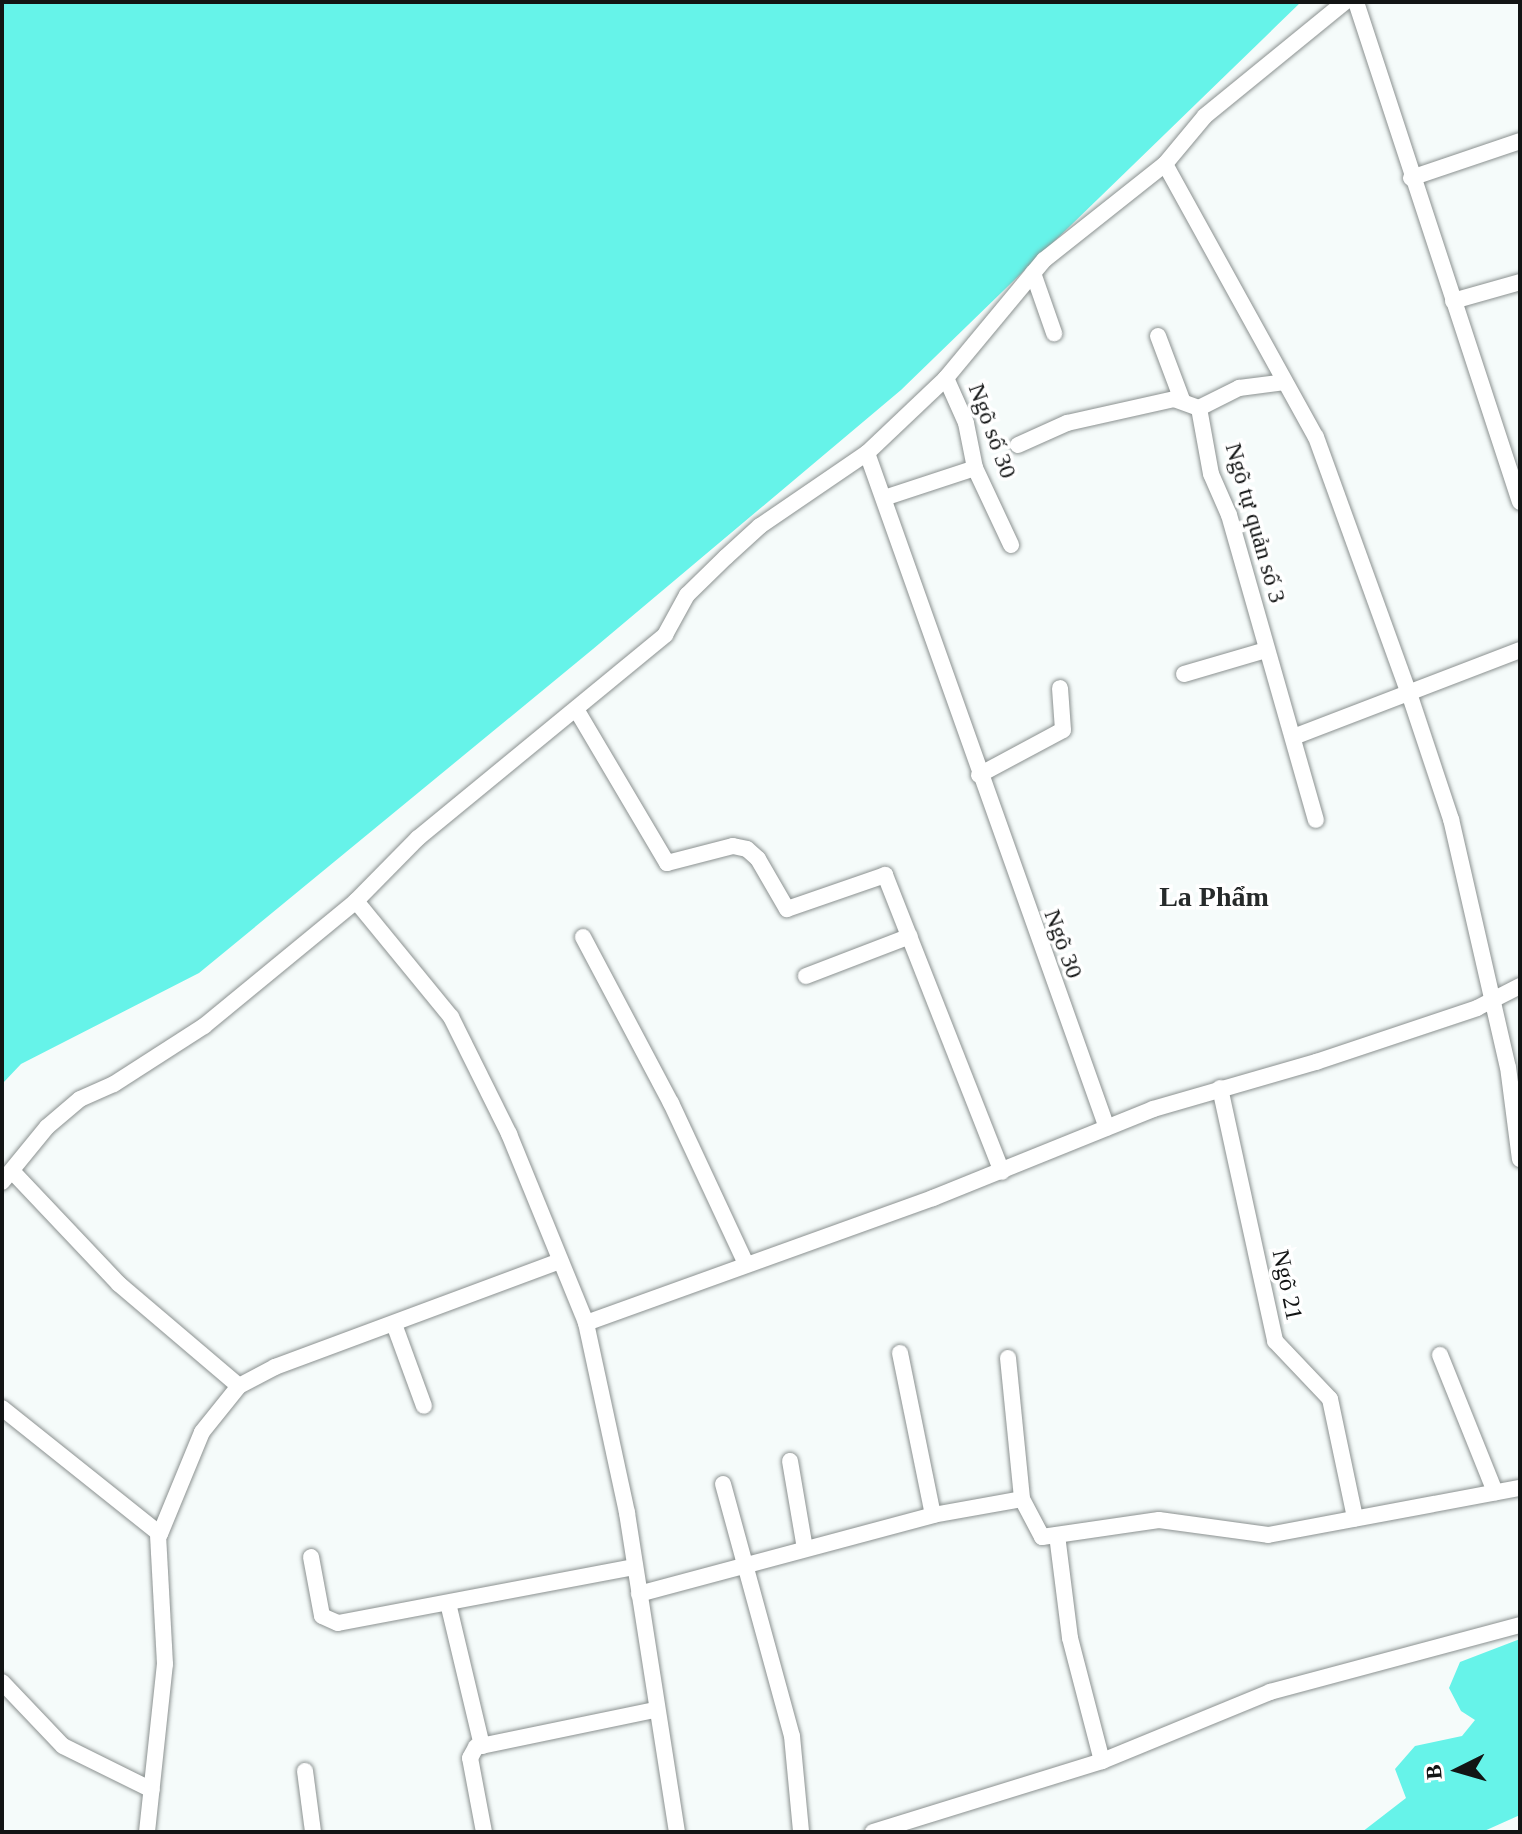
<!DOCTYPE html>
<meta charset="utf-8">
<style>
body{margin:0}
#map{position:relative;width:1522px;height:1834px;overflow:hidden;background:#f5fbfa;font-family:Georgia,serif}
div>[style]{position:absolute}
.water>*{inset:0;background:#66f3e9}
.roads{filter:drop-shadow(0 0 2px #8b9190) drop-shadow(0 0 2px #8b9190)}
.street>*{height:16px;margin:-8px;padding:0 8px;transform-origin:8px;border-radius:8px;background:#fff}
span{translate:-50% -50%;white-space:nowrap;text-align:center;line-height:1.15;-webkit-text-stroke:7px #fff;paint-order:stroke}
.street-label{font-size:24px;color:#121414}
.quarter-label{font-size:28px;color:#262a2a;font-weight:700}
.frame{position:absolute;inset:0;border:4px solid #121414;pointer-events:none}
.north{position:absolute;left:1418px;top:1730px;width:80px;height:80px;-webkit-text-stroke:6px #fff;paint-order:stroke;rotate:265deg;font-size:22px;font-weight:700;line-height:32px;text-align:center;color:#121414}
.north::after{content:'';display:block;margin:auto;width:28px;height:36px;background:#121414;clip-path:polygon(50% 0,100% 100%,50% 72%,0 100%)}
</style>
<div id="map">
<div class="water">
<i style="clip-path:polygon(2px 2px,1301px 2px,901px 390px,593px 649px,199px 973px,21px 1064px,2px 1084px)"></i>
<i style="clip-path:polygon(1520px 1639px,1520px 1815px,1482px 1832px,1362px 1832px,1406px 1798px,1395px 1769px,1415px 1746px,1462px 1736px,1475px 1720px,1461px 1711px,1449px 1688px,1460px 1662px)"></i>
</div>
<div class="roads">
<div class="street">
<i style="left:1356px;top:2px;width:526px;rotate:71.84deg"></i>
<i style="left:1165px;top:164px;width:312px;rotate:61.1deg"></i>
<i style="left:1316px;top:437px;width:276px;rotate:70.1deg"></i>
<i style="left:1410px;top:696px;width:130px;rotate:71.6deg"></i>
<i style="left:1451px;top:819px;width:254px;rotate:77.1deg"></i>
<i style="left:1508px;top:1067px;width:93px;rotate:82.6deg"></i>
<i style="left:1411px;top:178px;width:115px;rotate:-18.7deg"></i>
<i style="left:1033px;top:273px;width:64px;rotate:70.7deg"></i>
<i style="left:1453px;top:301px;width:70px;rotate:-15.8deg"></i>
<i style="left:1158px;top:336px;width:68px;rotate:69.4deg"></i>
<i style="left:946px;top:378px;width:49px;rotate:66deg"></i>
<i style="left:966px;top:423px;width:46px;rotate:78.7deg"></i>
<i style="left:975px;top:468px;width:85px;rotate:64.9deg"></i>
<i style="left:1199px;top:408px;width:67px;rotate:79.7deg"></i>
<i style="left:1211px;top:474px;width:45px;rotate:66.3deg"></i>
<i style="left:1229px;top:515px;width:317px;rotate:74.1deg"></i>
<i style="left:1018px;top:445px;width:54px;rotate:-24.2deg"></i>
<i style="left:1067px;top:423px;width:110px;rotate:-12.6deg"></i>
<i style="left:1174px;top:399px;width:27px;rotate:20deg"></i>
<i style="left:1199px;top:408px;width:45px;rotate:-26.6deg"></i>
<i style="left:1239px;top:388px;width:46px;rotate:-7.4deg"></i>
<i style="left:867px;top:453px;width:716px;rotate:70.43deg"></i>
<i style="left:884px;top:498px;width:96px;rotate:-18.2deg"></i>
<i style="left:1184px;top:674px;width:85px;rotate:-16.3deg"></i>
<i style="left:576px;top:709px;width:179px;rotate:59.4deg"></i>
<i style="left:667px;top:863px;width:68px;rotate:-14.4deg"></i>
<i style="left:733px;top:846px;width:14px;rotate:12deg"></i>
<i style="left:747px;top:849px;width:15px;rotate:42deg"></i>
<i style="left:758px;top:859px;width:58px;rotate:59.9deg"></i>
<i style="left:787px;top:909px;width:104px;rotate:-19.1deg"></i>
<i style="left:885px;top:875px;width:319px;rotate:68.5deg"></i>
<i style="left:1296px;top:736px;width:240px;rotate:-21deg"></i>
<i style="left:979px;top:775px;width:95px;rotate:-28.2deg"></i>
<i style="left:1063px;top:730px;width:42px;rotate:-94.1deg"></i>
<i style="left:356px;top:901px;width:150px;rotate:50.7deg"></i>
<i style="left:451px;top:1017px;width:131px;rotate:63.6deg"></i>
<i style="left:509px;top:1134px;width:204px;rotate:67.8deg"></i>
<i style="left:586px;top:1323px;width:194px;rotate:77.8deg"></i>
<i style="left:627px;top:1513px;width:323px;rotate:81.1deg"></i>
<i style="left:583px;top:937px;width:188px;rotate:62.1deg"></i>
<i style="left:671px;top:1103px;width:178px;rotate:65deg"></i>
<i style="left:806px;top:976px;width:111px;rotate:-21deg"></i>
<i style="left:1220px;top:1088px;width:259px;rotate:77.7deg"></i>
<i style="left:1275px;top:1341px;width:80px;rotate:46.5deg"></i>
<i style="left:1330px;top:1399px;width:122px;rotate:78.1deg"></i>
<i style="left:12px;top:1171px;width:156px;rotate:46.6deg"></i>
<i style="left:119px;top:1284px;width:157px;rotate:40.4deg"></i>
<i style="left:2px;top:1182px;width:71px;rotate:-50.7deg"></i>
<i style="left:47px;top:1127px;width:43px;rotate:-40.3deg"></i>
<i style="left:80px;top:1099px;width:37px;rotate:-24deg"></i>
<i style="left:114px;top:1084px;width:107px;rotate:-32.8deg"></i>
<i style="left:204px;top:1026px;width:197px;rotate:-39.4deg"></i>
<i style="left:356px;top:901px;width:88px;rotate:-45.5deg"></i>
<i style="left:418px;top:838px;width:320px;rotate:-39.4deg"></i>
<i style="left:665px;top:635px;width:46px;rotate:-61.2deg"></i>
<i style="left:687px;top:595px;width:54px;rotate:-44.3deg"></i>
<i style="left:726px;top:557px;width:46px;rotate:-42.4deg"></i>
<i style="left:760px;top:526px;width:130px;rotate:-34.3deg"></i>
<i style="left:867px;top:453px;width:109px;rotate:-43.5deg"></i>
<i style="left:946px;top:378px;width:153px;rotate:-50.3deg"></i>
<i style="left:1044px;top:260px;width:154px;rotate:-38.4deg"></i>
<i style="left:1165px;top:164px;width:62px;rotate:-50.2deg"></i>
<i style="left:1205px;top:116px;width:181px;rotate:-39.2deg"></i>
<i style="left:586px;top:1323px;width:369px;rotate:-19.8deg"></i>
<i style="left:933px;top:1198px;width:237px;rotate:-22deg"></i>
<i style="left:1153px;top:1109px;width:170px;rotate:-16.1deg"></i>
<i style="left:1316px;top:1062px;width:170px;rotate:-18.5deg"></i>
<i style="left:1477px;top:1008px;width:48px;rotate:-27.1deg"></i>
<i style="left:394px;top:1324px;width:87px;rotate:69.9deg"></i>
<i style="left:900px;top:1353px;width:165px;rotate:78.5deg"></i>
<i style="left:1440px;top:1355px;width:148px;rotate:68.1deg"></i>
<i style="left:1008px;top:1358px;width:142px;rotate:84.3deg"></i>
<i style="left:2px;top:1408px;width:202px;rotate:38.6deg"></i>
<i style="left:160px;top:1534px;width:110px;rotate:-67.6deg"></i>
<i style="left:202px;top:1432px;width:59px;rotate:-51.2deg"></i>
<i style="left:239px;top:1386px;width:41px;rotate:-27.8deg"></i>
<i style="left:275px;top:1367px;width:301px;rotate:-20.4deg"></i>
<i style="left:790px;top:1461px;width:89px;rotate:80.3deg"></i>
<i style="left:723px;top:1484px;width:261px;rotate:74.7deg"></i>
<i style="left:792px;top:1736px;width:96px;rotate:84.6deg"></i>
<i style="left:1057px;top:1535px;width:104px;rotate:82.8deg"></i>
<i style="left:1070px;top:1638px;width:127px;rotate:75.4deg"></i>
<i style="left:311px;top:1557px;width:60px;rotate:79.4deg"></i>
<i style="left:322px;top:1616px;width:17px;rotate:24deg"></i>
<i style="left:338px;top:1623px;width:302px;rotate:-10.7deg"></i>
<i style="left:639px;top:1594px;width:304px;rotate:-15deg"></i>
<i style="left:933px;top:1515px;width:90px;rotate:-10.2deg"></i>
<i style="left:1022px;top:1499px;width:43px;rotate:62.2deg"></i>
<i style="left:1042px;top:1537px;width:118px;rotate:-8.3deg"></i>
<i style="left:1159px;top:1520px;width:110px;rotate:7.8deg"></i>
<i style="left:1268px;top:1535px;width:256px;rotate:-10.6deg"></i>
<i style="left:448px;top:1603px;width:147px;rotate:76.6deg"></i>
<i style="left:2px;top:1682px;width:88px;rotate:46.4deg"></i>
<i style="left:63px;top:1746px;width:99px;rotate:26.3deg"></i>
<i style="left:305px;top:1771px;width:62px;rotate:82.5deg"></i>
<i style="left:147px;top:1832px;width:169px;rotate:-83.9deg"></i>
<i style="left:165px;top:1664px;width:130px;rotate:-93.1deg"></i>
<i style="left:484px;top:1832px;width:75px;rotate:-100.7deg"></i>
<i style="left:470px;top:1758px;width:13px;rotate:-61deg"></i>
<i style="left:476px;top:1747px;width:183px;rotate:-11.7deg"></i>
<i style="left:873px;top:1832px;width:240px;rotate:-17.2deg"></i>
<i style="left:1102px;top:1761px;width:182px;rotate:-22.3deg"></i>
<i style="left:1270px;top:1692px;width:259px;rotate:-15deg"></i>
</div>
</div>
<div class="street-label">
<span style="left:992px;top:431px;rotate:70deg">Ngõ số 30</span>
<span style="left:1255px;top:523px;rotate:74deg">Ngõ tự quản số 3</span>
<span style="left:1063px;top:944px;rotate:70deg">Ngõ 30</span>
<span style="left:1287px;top:1285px;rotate:78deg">Ngõ 21</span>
</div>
<div class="quarter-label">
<span style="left:1214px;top:897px">La Phẩm</span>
</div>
<div class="frame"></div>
<div class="north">B</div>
</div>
